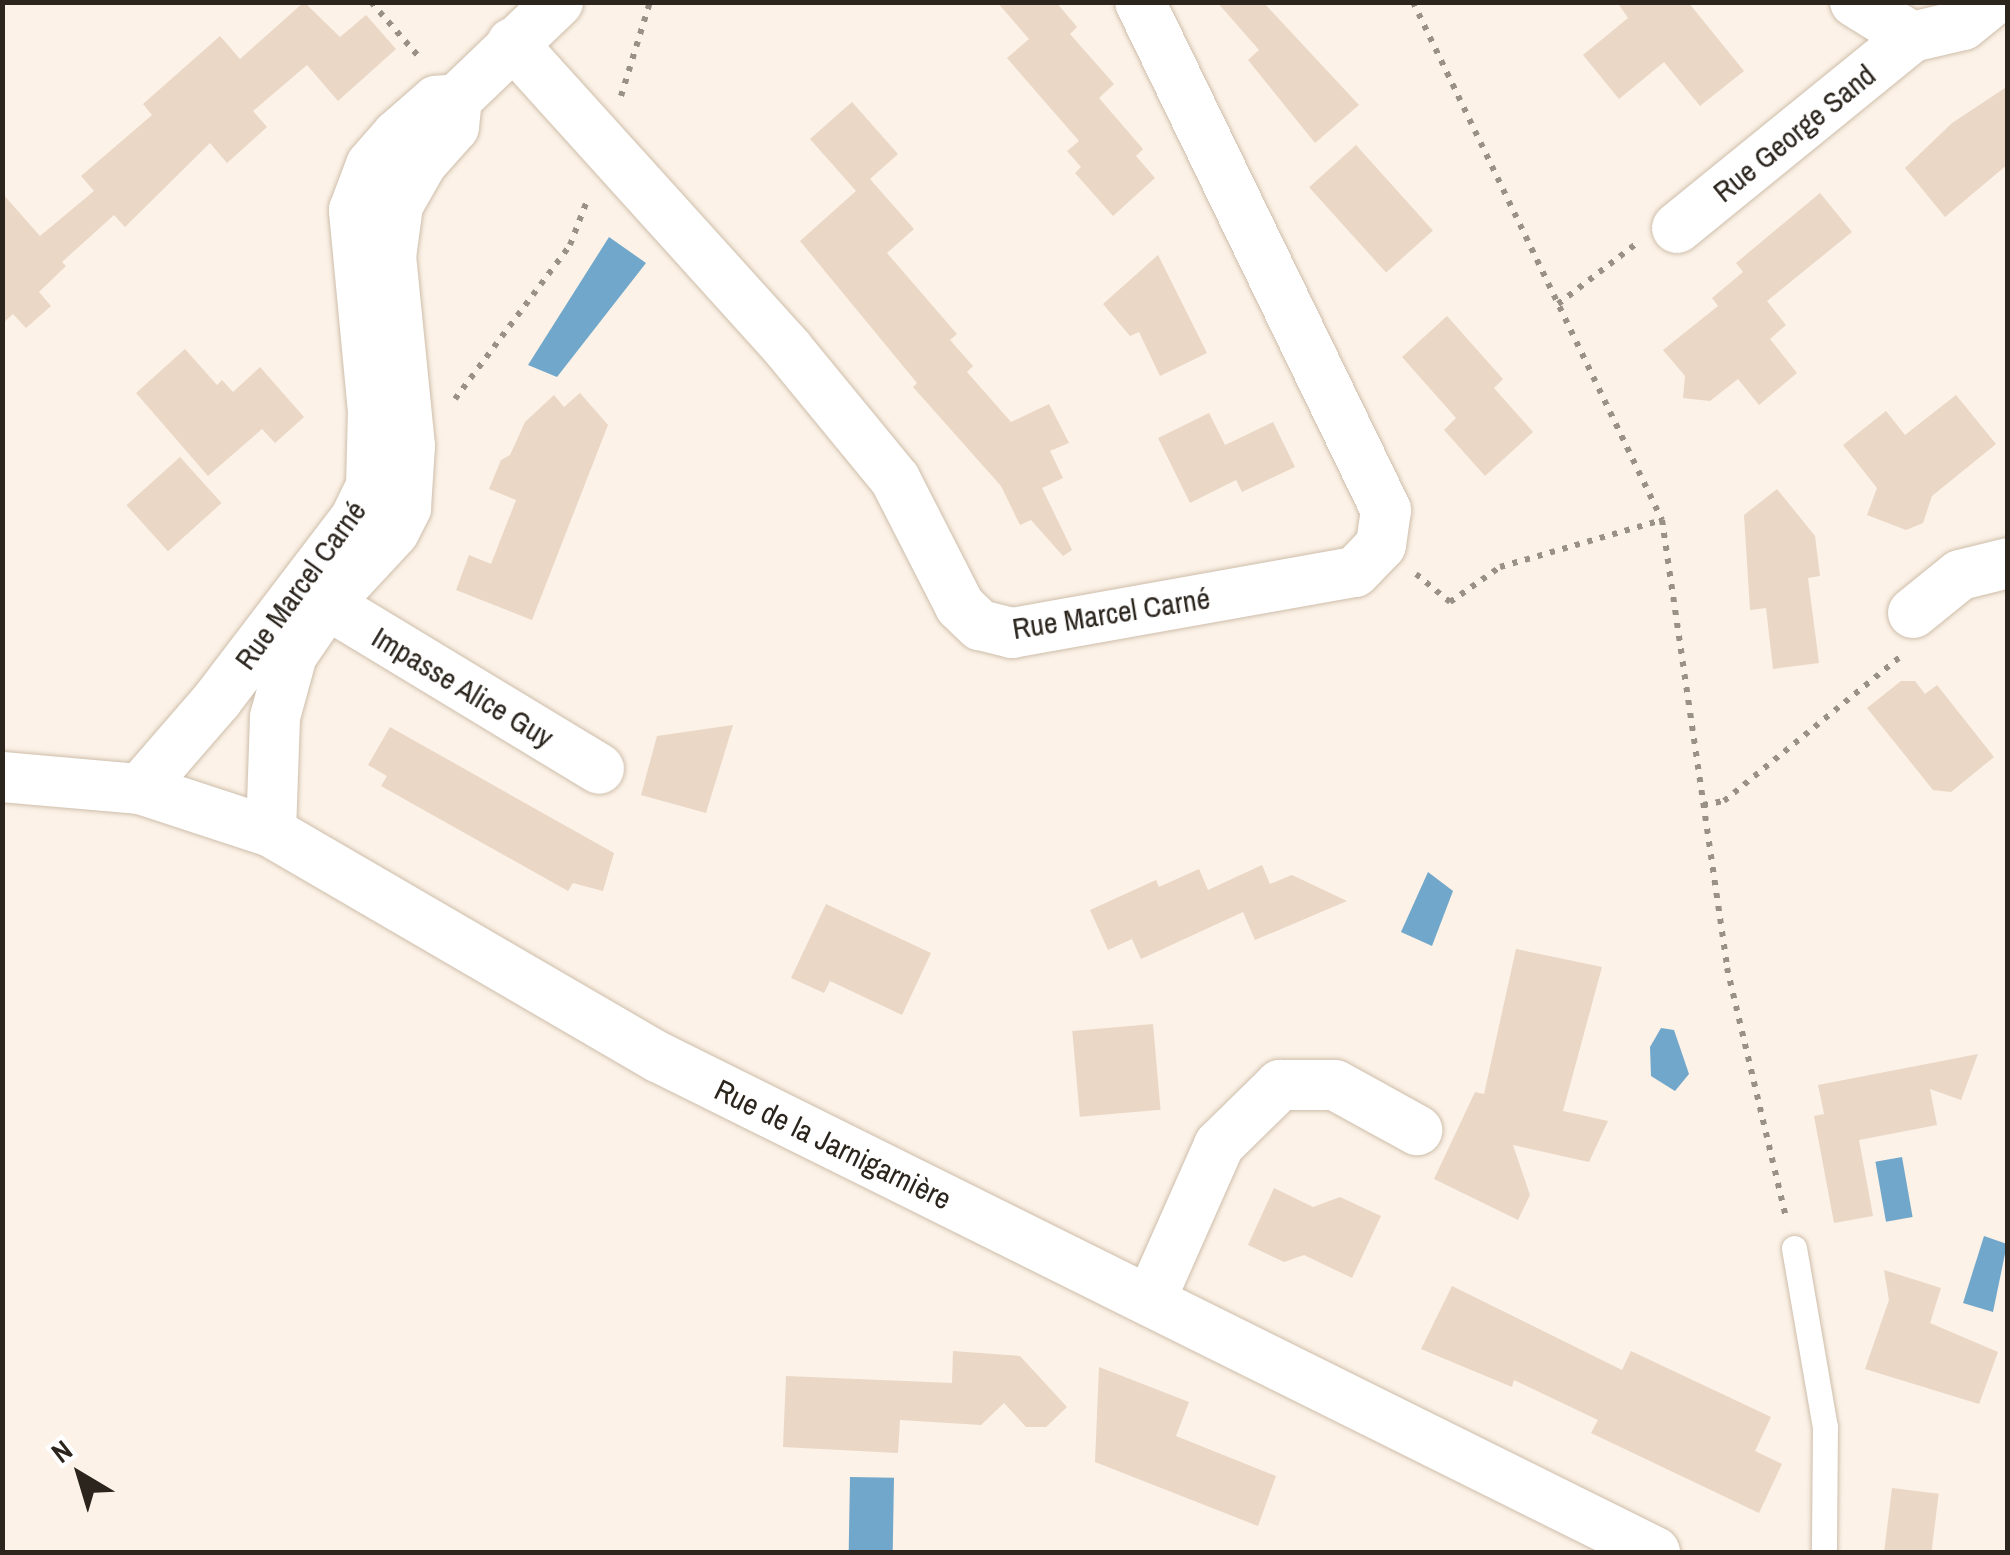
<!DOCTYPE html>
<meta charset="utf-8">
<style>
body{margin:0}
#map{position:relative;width:2010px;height:1555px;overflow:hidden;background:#fcf2e7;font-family:"Archivo Narrow",sans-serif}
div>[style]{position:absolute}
.water>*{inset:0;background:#71a7ca;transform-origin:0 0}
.building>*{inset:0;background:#ead7c6;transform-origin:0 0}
.path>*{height:6px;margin-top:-3px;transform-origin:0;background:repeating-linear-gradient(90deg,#999188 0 5px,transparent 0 13px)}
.roads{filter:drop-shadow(0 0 2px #cebeab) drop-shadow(0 0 2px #cebeab)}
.lane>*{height:25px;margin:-12.5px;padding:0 12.5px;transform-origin:12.5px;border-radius:12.5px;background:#fff}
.street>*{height:50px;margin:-25px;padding:0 25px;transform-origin:25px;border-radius:25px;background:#fff}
span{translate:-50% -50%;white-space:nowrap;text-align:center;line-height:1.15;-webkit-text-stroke:10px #fff;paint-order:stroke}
.street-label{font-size:30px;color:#2b251e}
.frame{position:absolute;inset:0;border:5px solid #2b251e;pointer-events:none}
.north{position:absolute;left:30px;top:1425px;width:100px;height:100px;-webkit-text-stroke:8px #fff;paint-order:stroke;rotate:322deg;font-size:28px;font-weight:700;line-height:40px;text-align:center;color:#2b251e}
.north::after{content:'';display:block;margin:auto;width:35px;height:45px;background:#2b251e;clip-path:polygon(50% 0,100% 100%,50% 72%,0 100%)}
</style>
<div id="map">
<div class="water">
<i style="clip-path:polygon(609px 237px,646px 263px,557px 377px,528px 365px)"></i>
<i style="clip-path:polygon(1428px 872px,1453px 891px,1432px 946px,1401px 932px)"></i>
<i style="clip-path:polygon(1661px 1028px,1674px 1030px,1689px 1074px,1675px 1091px,1651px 1076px,1650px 1047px)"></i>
<i style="left:1902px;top:1157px;width:61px;height:27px;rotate:80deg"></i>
<i style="clip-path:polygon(1984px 1236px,2007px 1244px,1993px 1312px,1963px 1303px)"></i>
<i style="left:850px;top:1477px;width:44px;height:75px;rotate:1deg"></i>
</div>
<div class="building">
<i style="clip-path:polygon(304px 2px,340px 37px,366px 15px,396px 49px,338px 101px,307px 65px,253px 111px,267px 127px,227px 163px,210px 143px,125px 227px,114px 215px,62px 262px,66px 266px,39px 292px,51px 306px,26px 328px,13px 314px,2px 324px,2px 193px,40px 236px,94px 191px,81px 176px,152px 115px,143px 104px,220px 36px,240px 59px)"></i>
<i style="clip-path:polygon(997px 2px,1056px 2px,1077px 27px,1070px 34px,1114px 84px,1099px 98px,1143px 149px,1136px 156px,1155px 178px,1113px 216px,1075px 173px,1081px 167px,1067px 151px,1079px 141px,1007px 58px,1029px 39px)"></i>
<i style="clip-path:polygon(1217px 2px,1263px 2px,1359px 105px,1315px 143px,1248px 60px,1259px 50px)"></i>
<i style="clip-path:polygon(1617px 2px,1688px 2px,1744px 71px,1700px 106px,1664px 62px,1619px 99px,1583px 55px,1628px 18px)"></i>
<i style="clip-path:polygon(2008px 86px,2008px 164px,1945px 217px,1905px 168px,1952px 123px)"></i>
<i style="clip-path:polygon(852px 102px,898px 154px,870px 179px,914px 229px,887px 253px,957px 334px,950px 340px,973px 366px,967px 372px,1011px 422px,1049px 404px,1069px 443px,1050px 451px,1063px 478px,1042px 488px,1072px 550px,1063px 556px,1031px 520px,1020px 525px,1001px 486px,913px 387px,917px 383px,800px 241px,856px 191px,810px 139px)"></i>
<i style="left:1356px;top:145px;width:115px;height:63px;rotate:48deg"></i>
<i style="clip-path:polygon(1820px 193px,1852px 232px,1767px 301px,1786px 325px,1770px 339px,1797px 373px,1759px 405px,1738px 379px,1710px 401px,1683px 398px,1685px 376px,1663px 350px,1718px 306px,1712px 298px,1743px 272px,1736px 263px)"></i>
<i style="clip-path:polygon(1158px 255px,1207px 353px,1160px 376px,1139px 332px,1130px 336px,1103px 304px)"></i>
<i style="clip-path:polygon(1447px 316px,1503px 379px,1494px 388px,1533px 432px,1485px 476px,1444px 430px,1456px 418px,1402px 357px)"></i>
<i style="clip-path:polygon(185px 349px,217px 385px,222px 380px,233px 392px,260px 367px,304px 417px,275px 443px,262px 429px,208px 476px,136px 393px)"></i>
<i style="clip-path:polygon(580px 393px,608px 425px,532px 620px,456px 590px,469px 555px,491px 564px,516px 500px,489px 489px,501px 460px,510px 455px,525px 422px,554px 395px,564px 407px)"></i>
<i style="clip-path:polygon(1956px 395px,1996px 444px,1932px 496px,1923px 523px,1906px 530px,1867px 515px,1877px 488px,1843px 445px,1886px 411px,1905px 435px)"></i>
<i style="clip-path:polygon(1209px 413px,1225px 445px,1273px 422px,1295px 467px,1242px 492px,1236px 480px,1190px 503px,1158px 438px)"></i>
<i style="left:180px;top:457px;width:62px;height:72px;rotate:48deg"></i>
<i style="clip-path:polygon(1777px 489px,1815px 536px,1820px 576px,1808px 578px,1819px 663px,1773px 669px,1766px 608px,1750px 610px,1744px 515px)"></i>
<i style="clip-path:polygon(1901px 681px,1915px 681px,1925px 694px,1937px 685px,1994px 757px,1951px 792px,1933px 790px,1867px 708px)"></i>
<i style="clip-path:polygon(733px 725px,706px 813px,641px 795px,657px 736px)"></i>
<i style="clip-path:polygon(390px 727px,614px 853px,603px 891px,573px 883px,568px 891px,381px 786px,387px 776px,368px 765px)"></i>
<i style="clip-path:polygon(1262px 865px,1270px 884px,1292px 875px,1347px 901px,1255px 940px,1243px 912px,1141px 959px,1132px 939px,1108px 950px,1090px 910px,1156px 880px,1159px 887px,1199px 869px,1208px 890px)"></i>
<i style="clip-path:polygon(826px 904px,931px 953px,902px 1015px,830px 981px,824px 993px,791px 978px)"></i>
<i style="clip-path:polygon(1516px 949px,1602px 967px,1563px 1111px,1608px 1121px,1589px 1162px,1513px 1145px,1530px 1195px,1518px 1220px,1434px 1179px,1475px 1092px,1484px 1094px)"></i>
<i style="left:1153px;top:1024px;width:86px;height:81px;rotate:85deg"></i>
<i style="clip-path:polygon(1978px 1054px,1961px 1100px,1930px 1089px,1937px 1125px,1859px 1140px,1873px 1216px,1834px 1223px,1814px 1116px,1824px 1114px,1818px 1085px)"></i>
<i style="clip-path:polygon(1274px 1188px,1313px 1207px,1340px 1197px,1381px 1216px,1352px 1278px,1304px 1255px,1284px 1262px,1248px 1245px)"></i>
<i style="clip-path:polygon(1884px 1270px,1941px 1288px,1930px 1323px,1998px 1352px,1979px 1404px,1865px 1369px,1889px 1300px)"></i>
<i style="clip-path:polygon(1452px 1286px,1622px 1370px,1631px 1351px,1771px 1417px,1755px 1451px,1782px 1464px,1759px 1513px,1591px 1433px,1598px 1420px,1514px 1380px,1512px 1387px,1421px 1349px)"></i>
<i style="clip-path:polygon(953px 1351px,1020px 1356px,1067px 1407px,1046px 1427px,1026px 1427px,1004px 1403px,981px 1425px,900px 1420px,898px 1453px,783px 1447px,786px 1376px,952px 1383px)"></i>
<i style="clip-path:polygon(1099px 1367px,1189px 1402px,1176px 1436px,1276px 1476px,1258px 1526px,1095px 1462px)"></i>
<i style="left:1892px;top:1488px;width:47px;height:64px;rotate:7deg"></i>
</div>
<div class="path">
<i style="left:371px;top:2px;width:74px;rotate:48.8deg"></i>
<i style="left:1413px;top:2px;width:575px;rotate:64.33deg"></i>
<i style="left:1662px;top:520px;width:453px;rotate:81.7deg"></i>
<i style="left:1727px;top:968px;width:257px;rotate:76.7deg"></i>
<i style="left:621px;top:96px;width:98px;rotate:-72.9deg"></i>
<i style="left:1558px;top:304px;width:98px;rotate:-37.6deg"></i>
<i style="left:455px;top:399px;width:192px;rotate:-53.2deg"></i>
<i style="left:570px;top:245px;width:50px;rotate:-69deg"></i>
<i style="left:1416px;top:574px;width:44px;rotate:39.5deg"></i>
<i style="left:1450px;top:602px;width:61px;rotate:-35deg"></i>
<i style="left:1500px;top:567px;width:169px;rotate:-16.2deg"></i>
<i style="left:1703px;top:805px;width:21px;rotate:-11deg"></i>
<i style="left:1724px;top:801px;width:227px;rotate:-39.3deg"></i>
</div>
<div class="roads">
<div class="lane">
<i style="left:1794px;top:1248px;width:182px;rotate:80.2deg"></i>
<i style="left:1825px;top:1427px;width:125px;rotate:90.5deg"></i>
</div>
<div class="street">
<i style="left:1855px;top:2px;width:67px;rotate:31.6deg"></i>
<i style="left:1912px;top:37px;width:52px;rotate:-13.2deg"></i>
<i style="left:1963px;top:25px;width:36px;rotate:-39deg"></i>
<i style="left:512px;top:43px;width:413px;rotate:47.9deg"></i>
<i style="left:789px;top:350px;width:167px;rotate:50.6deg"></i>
<i style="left:895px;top:479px;width:143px;rotate:62.9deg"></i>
<i style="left:960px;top:606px;width:28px;rotate:44deg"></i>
<i style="left:980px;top:625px;width:33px;rotate:14deg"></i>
<i style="left:1012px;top:633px;width:348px;rotate:-10.1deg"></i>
<i style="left:1355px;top:572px;width:37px;rotate:-46deg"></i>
<i style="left:1381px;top:545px;width:35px;rotate:-82deg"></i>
<i style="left:1386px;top:510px;width:564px;rotate:-115.84deg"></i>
<i style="left:1677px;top:228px;width:303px;rotate:-39.1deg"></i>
<i style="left:327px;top:604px;width:318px;rotate:31.2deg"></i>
<i style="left:1913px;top:613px;width:60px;rotate:-39deg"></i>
<i style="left:1960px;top:575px;width:49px;rotate:-14deg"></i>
<i style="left:2px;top:777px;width:139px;rotate:5deg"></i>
<i style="left:140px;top:789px;width:138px;rotate:18.2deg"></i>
<i style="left:271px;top:832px;width:448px;rotate:30.2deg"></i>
<i style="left:658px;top:1057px;width:1113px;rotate:26.4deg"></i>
<i style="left:140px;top:789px;width:118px;rotate:-49.1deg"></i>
<i style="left:217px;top:700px;width:228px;rotate:-52.7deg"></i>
<i style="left:355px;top:519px;width:37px;rotate:-64deg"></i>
<i style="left:371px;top:486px;width:74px;rotate:-88.5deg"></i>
<i style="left:373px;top:412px;width:203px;rotate:-95.4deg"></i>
<i style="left:354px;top:210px;width:48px;rotate:-69.3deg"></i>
<i style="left:371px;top:165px;width:40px;rotate:-49deg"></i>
<i style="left:397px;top:135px;width:52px;rotate:-41.1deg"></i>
<i style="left:436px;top:101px;width:21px;rotate:-5deg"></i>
<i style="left:271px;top:832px;width:115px;rotate:-88deg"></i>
<i style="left:275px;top:717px;width:64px;rotate:-74.7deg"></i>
<i style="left:292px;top:655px;width:62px;rotate:-55.5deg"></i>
<i style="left:327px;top:604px;width:98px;rotate:-47.1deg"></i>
<i style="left:394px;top:532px;width:27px;rotate:-63deg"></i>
<i style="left:406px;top:508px;width:62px;rotate:-86.3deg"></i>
<i style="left:410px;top:446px;width:190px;rotate:-95.7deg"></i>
<i style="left:391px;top:257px;width:52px;rotate:-82.3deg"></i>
<i style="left:398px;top:205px;width:48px;rotate:-60.3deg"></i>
<i style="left:422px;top:163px;width:48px;rotate:-48.4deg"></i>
<i style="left:454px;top:127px;width:28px;rotate:-84deg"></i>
<i style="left:457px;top:99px;width:140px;rotate:-43.8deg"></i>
<i style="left:1150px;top:1301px;width:171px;rotate:-66.1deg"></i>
<i style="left:1219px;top:1145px;width:86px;rotate:-44.5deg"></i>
<i style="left:1280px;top:1085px;width:55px"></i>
<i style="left:1335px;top:1085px;width:94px;rotate:28.8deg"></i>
</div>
</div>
<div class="street-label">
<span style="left:1794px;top:133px;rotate:-39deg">Rue George Sand</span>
<span style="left:300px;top:585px;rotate:-54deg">Rue Marcel Carné</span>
<span style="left:1111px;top:613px;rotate:-9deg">Rue Marcel Carné</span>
<span style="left:463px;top:687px;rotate:31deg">Impasse Alice Guy</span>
<span style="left:833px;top:1144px;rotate:26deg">Rue de la Jarnigarnière</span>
</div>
<div class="frame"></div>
<div class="north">N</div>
</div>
